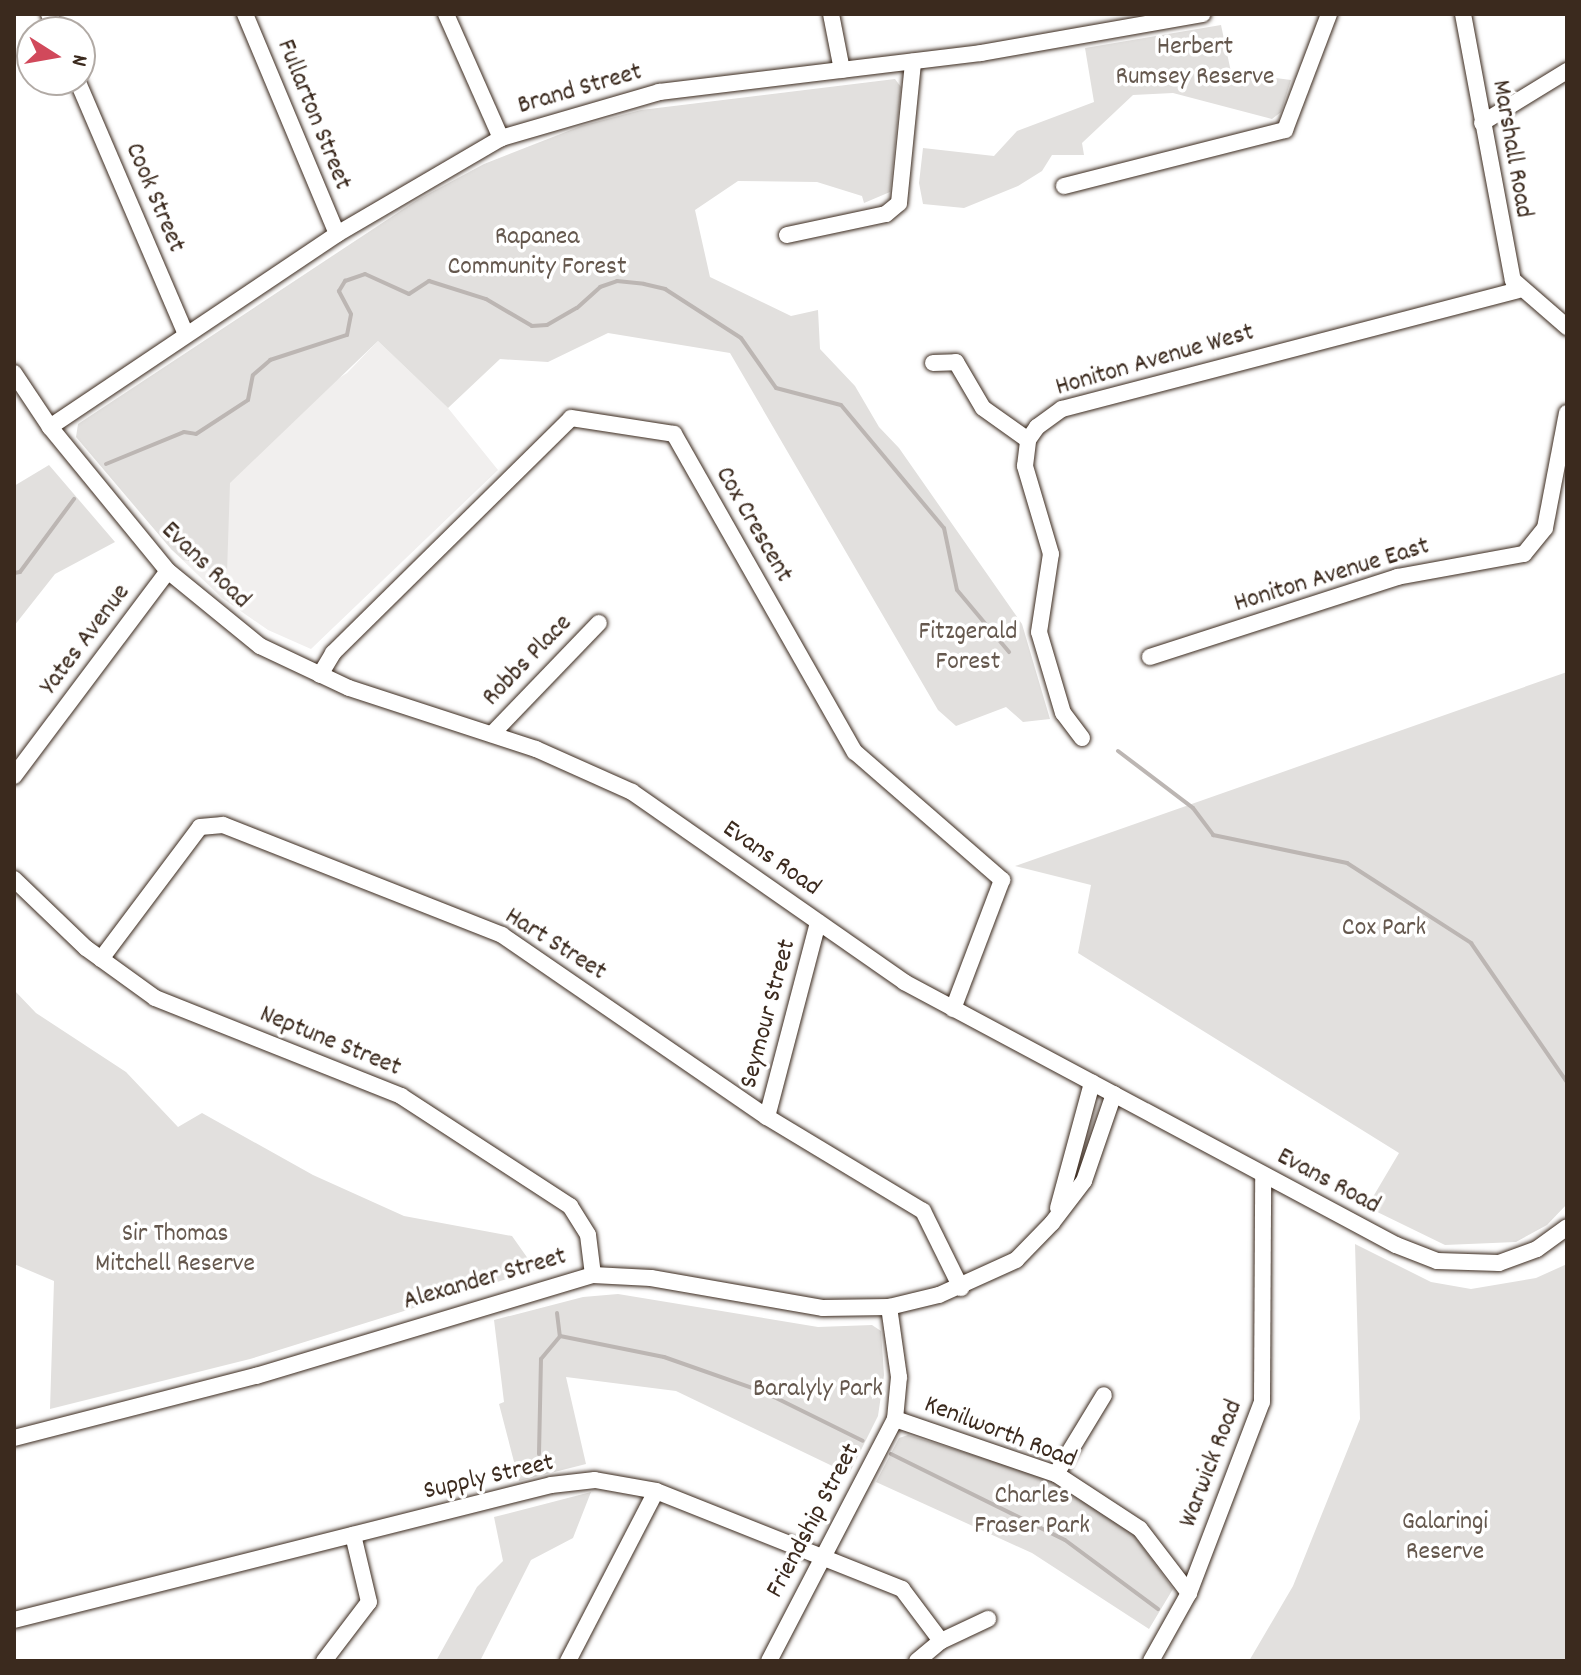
<!DOCTYPE html>
<style>
body{margin:0}
#map{position:relative;width:1581px;height:1675px;overflow:hidden;background:#fff;font-family:Dekko,sans-serif}
div>[style]{position:absolute}
.built>*{inset:0;background:#f1efee}
.green>*{inset:0;background:#e2e0de}
.stream>*{height:4px;margin:-2px;padding:0 2px;transform-origin:2px;border-radius:2px;background:#bcb6b3}
.roads{filter:drop-shadow(0 0 2px #3b2a1e) drop-shadow(0 0 2px #3b2a1e)}
.minor>*{height:16px;margin:-8px;padding:0 8px;transform-origin:8px;border-radius:8px;background:#fff}
span{translate:-50% -50%;white-space:nowrap;text-align:center;line-height:1.15;-webkit-text-stroke:7px #fff;paint-order:stroke}
.park-label{font-size:26px;color:#65584e}
.street-label{font-size:26px;color:#3b2a1e}
.frame{position:absolute;inset:0;border:16px solid #3b2a1e;pointer-events:none}
.north{position:absolute;left:16px;top:16px;width:80px;height:80px;box-sizing:border-box;background:#fff;border:2px solid #b1aaa5;border-radius:50%;rotate:101deg;font-size:22px;font-weight:700;line-height:32px;text-align:center;color:#3b2a1e}
.north::after{content:'';display:block;margin:auto;width:28px;height:36px;background:#d1495b;clip-path:polygon(50% 0,100% 100%,50% 72%,0 100%)}
</style>
<div id="map">
<div class="built">
<i style="clip-path:polygon(378px 341px,448px 408px,498px 470px,311px 649px,268px 630px,222px 598px,171px 549px,219px 455px,347px 373px)"></i>
</div>
<div class="green">
<i style="clip-path:polygon(1221px 25px,1231px 72px,1291px 80px,1281px 112px,1272px 119px,1173px 93px,1133px 95px,1082px 143px,1084px 155px,1052px 155px,1042px 171px,1018px 186px,964px 208px,923px 204px,919px 183px,923px 148px,994px 156px,1017px 131px,1094px 102px,1085px 48px)"></i>
<i style="clip-path:polygon(895px 79px,901px 87px,890px 192px,864px 203px,862px 196px,817px 182px,738px 181px,695px 210px,710px 277px,791px 316px,818px 310px,820px 349px,855px 386px,879px 427px,899px 448px,1022px 624px,1050px 719px,1023px 722px,1006px 707px,956px 726px,938px 710px,730px 353px,608px 333px,548px 362px,500px 359px,448px 408px,378px 341px,230px 483px,227px 573px,220px 587px,205px 564px,183px 560px,171px 549px,76px 437px,78px 424px,417px 200px,484px 164px,581px 126px,641px 110px)"></i>
<i style="clip-path:polygon(49px 465px,115px 542px,55px 574px,14px 626px,14px 486px)"></i>
<i style="clip-path:polygon(1567px 672px,1567px 1204px,1547px 1225px,1516px 1242px,1445px 1245px,1367px 1207px,1399px 1153px,1078px 953px,1091px 885px,1015px 866px)"></i>
<i style="clip-path:polygon(14px 990px,36px 1013px,126px 1072px,178px 1127px,202px 1113px,313px 1175px,404px 1216px,512px 1236px,536px 1270px,250px 1359px,50px 1409px,54px 1281px,14px 1264px)"></i>
<i style="clip-path:polygon(1355px 1244px,1431px 1282px,1471px 1289px,1536px 1278px,1567px 1264px,1567px 1661px,1249px 1661px,1293px 1586px,1360px 1419px)"></i>
<i style="clip-path:polygon(618px 1294px,818px 1327px,872px 1325px,881px 1331px,884px 1375px,878px 1416px,849px 1474px,676px 1391px,566px 1377px,586px 1464px,519px 1481px,499px 1404px,504px 1402px,494px 1320px,583px 1297px)"></i>
<i style="clip-path:polygon(908px 1435px,1048px 1478px,1134px 1535px,1173px 1589px,1149px 1629px,1032px 1553px,876px 1482px,899px 1438px)"></i>
<i style="clip-path:polygon(591px 1492px,573px 1538px,531px 1560px,480px 1661px,436px 1661px,477px 1587px,503px 1561px,494px 1517px)"></i>
</div>
<div class="stream">
<i style="left:106px;top:464px;width:84px;rotate:-22.3deg"></i>
<i style="left:184px;top:432px;width:12px;rotate:9deg"></i>
<i style="left:196px;top:434px;width:62px;rotate:-33.2deg"></i>
<i style="left:248px;top:400px;width:25px;rotate:-79deg"></i>
<i style="left:253px;top:375px;width:23px;rotate:-41deg"></i>
<i style="left:270px;top:360px;width:81px;rotate:-18deg"></i>
<i style="left:347px;top:335px;width:21px;rotate:-79deg"></i>
<i style="left:351px;top:314px;width:26px;rotate:-118deg"></i>
<i style="left:339px;top:291px;width:12px;rotate:-59deg"></i>
<i style="left:345px;top:281px;width:21px;rotate:-19deg"></i>
<i style="left:365px;top:274px;width:48px;rotate:24.4deg"></i>
<i style="left:409px;top:294px;width:24px;rotate:-33deg"></i>
<i style="left:429px;top:281px;width:60px;rotate:17.5deg"></i>
<i style="left:486px;top:299px;width:53px;rotate:30.4deg"></i>
<i style="left:532px;top:326px;width:15px;rotate:-4deg"></i>
<i style="left:547px;top:325px;width:34px;rotate:-30deg"></i>
<i style="left:577px;top:308px;width:31px;rotate:-42deg"></i>
<i style="left:600px;top:287px;width:18px;rotate:-19deg"></i>
<i style="left:617px;top:281px;width:27px;rotate:6deg"></i>
<i style="left:644px;top:284px;width:22px;rotate:13deg"></i>
<i style="left:665px;top:289px;width:90px;rotate:32.8deg"></i>
<i style="left:741px;top:338px;width:61px;rotate:55deg"></i>
<i style="left:776px;top:388px;width:67px;rotate:14.7deg"></i>
<i style="left:841px;top:405px;width:160px;rotate:50.1deg"></i>
<i style="left:944px;top:528px;width:63px;rotate:78.2deg"></i>
<i style="left:957px;top:590px;width:81px;rotate:50deg"></i>
<i style="left:14px;top:573px;width:6px;rotate:-9deg"></i>
<i style="left:20px;top:572px;width:91px;rotate:-53.5deg"></i>
<i style="left:1118px;top:751px;width:94px;rotate:37.2deg"></i>
<i style="left:1193px;top:808px;width:34px;rotate:53deg"></i>
<i style="left:1213px;top:835px;width:137px;rotate:11.8deg"></i>
<i style="left:1347px;top:863px;width:148px;rotate:32.8deg"></i>
<i style="left:1471px;top:943px;width:169px;rotate:55.4deg"></i>
<i style="left:557px;top:1313px;width:23px;rotate:83deg"></i>
<i style="left:560px;top:1336px;width:106px;rotate:11.4deg"></i>
<i style="left:664px;top:1357px;width:106px;rotate:19.3deg"></i>
<i style="left:764px;top:1392px;width:110px;rotate:26.3deg"></i>
<i style="left:539px;top:1454px;width:95px;rotate:-88.8deg"></i>
<i style="left:541px;top:1359px;width:30px;rotate:-50deg"></i>
<i style="left:891px;top:1454px;width:194px;rotate:26.3deg"></i>
<i style="left:1065px;top:1540px;width:116px;rotate:36.6deg"></i>
</div>
<div class="roads">
<div class="minor">
<i style="left:49px;top:14px;width:20px;rotate:66deg"></i>
<i style="left:245px;top:14px;width:238px;rotate:67.3deg"></i>
<i style="left:446px;top:14px;width:136px;rotate:66.1deg"></i>
<i style="left:831px;top:14px;width:57px;rotate:78.9deg"></i>
<i style="left:1463px;top:14px;width:271px;rotate:79.4deg"></i>
<i style="left:1513px;top:280px;width:72px;rotate:41deg"></i>
<i style="left:77px;top:80px;width:276px;rotate:66.8deg"></i>
<i style="left:1482px;top:123px;width:100px;rotate:-31.5deg"></i>
<i style="left:1064px;top:186px;width:228px;rotate:-14.2deg"></i>
<i style="left:1285px;top:130px;width:124px;rotate:-69.2deg"></i>
<i style="left:787px;top:235px;width:101px;rotate:-12deg"></i>
<i style="left:886px;top:214px;width:17px;rotate:-40deg"></i>
<i style="left:899px;top:203px;width:142px;rotate:-84.3deg"></i>
<i style="left:933px;top:363px;width:23px;rotate:-2deg"></i>
<i style="left:956px;top:362px;width:53px;rotate:59.6deg"></i>
<i style="left:983px;top:408px;width:55px;rotate:35.4deg"></i>
<i style="left:14px;top:373px;width:65px;rotate:56.3deg"></i>
<i style="left:50px;top:427px;width:186px;rotate:50.7deg"></i>
<i style="left:168px;top:571px;width:119px;rotate:39.2deg"></i>
<i style="left:260px;top:646px;width:98px;rotate:25.3deg"></i>
<i style="left:349px;top:688px;width:197px;rotate:18.1deg"></i>
<i style="left:536px;top:749px;width:105px;rotate:24.1deg"></i>
<i style="left:632px;top:792px;width:332px;rotate:34.9deg"></i>
<i style="left:904px;top:982px;width:558px;rotate:28.13deg"></i>
<i style="left:1396px;top:1245px;width:44px;rotate:21.3deg"></i>
<i style="left:1437px;top:1261px;width:62px;rotate:1.8deg"></i>
<i style="left:1499px;top:1263px;width:40px;rotate:-20.2deg"></i>
<i style="left:1537px;top:1249px;width:37px;rotate:-36deg"></i>
<i style="left:50px;top:427px;width:346px;rotate:-33.9deg"></i>
<i style="left:337px;top:234px;width:190px;rotate:-30.3deg"></i>
<i style="left:501px;top:138px;width:165px;rotate:-16.2deg"></i>
<i style="left:659px;top:92px;width:324px;rotate:-6.9deg"></i>
<i style="left:981px;top:53px;width:225px;rotate:-10deg"></i>
<i style="left:1150px;top:657px;width:260px;rotate:-17.9deg"></i>
<i style="left:1397px;top:577px;width:129px;rotate:-10.3deg"></i>
<i style="left:1524px;top:554px;width:33px;rotate:-51deg"></i>
<i style="left:1545px;top:528px;width:117px;rotate:-79.2deg"></i>
<i style="left:320px;top:675px;width:26px;rotate:-59deg"></i>
<i style="left:333px;top:653px;width:334px;rotate:-44.6deg"></i>
<i style="left:571px;top:418px;width:104px;rotate:8.8deg"></i>
<i style="left:674px;top:434px;width:366px;rotate:60.4deg"></i>
<i style="left:855px;top:752px;width:195px;rotate:41deg"></i>
<i style="left:1002px;top:880px;width:138px;rotate:110.8deg"></i>
<i style="left:492px;top:734px;width:154px;rotate:-46.1deg"></i>
<i style="left:1082px;top:738px;width:31px;rotate:-127deg"></i>
<i style="left:1063px;top:713px;width:84px;rotate:-106.5deg"></i>
<i style="left:1039px;top:632px;width:79px;rotate:-81.3deg"></i>
<i style="left:1051px;top:554px;width:92px;rotate:-106.5deg"></i>
<i style="left:1025px;top:466px;width:26px;rotate:-83deg"></i>
<i style="left:1028px;top:440px;width:16px;rotate:-55deg"></i>
<i style="left:1037px;top:427px;width:31px;rotate:-36deg"></i>
<i style="left:1062px;top:409px;width:471px;rotate:-14.6deg"></i>
<i style="left:14px;top:776px;width:256px;rotate:-53.1deg"></i>
<i style="left:14px;top:879px;width:100px;rotate:43.8deg"></i>
<i style="left:86px;top:948px;width:85px;rotate:35.9deg"></i>
<i style="left:155px;top:998px;width:265px;rotate:21.7deg"></i>
<i style="left:401px;top:1096px;width:202px;rotate:33.1deg"></i>
<i style="left:570px;top:1206px;width:34px;rotate:58deg"></i>
<i style="left:588px;top:1235px;width:40px;rotate:82.9deg"></i>
<i style="left:101px;top:959px;width:165px;rotate:-53.1deg"></i>
<i style="left:200px;top:827px;width:23px;rotate:-5deg"></i>
<i style="left:223px;top:825px;width:300px;rotate:21.5deg"></i>
<i style="left:502px;top:935px;width:321px;rotate:34.5deg"></i>
<i style="left:767px;top:1117px;width:182px;rotate:31.1deg"></i>
<i style="left:923px;top:1211px;width:86px;rotate:63.7deg"></i>
<i style="left:767px;top:1117px;width:201px;rotate:-75.3deg"></i>
<i style="left:1058px;top:1208px;width:130px;rotate:-74.8deg"></i>
<i style="left:895px;top:1419px;width:170px;rotate:18.9deg"></i>
<i style="left:1056px;top:1474px;width:100px;rotate:33.2deg"></i>
<i style="left:1140px;top:1529px;width:81px;rotate:52.6deg"></i>
<i style="left:14px;top:1438px;width:250px;rotate:-14.4deg"></i>
<i style="left:256px;top:1376px;width:352px;rotate:-16.7deg"></i>
<i style="left:593px;top:1275px;width:58px;rotate:3deg"></i>
<i style="left:651px;top:1278px;width:175px;rotate:9.9deg"></i>
<i style="left:823px;top:1308px;width:66px;rotate:-0.9deg"></i>
<i style="left:889px;top:1307px;width:51px;rotate:-13.5deg"></i>
<i style="left:939px;top:1295px;width:85px;rotate:-24.4deg"></i>
<i style="left:1016px;top:1260px;width:52px;rotate:-45.8deg"></i>
<i style="left:1052px;top:1223px;width:53px;rotate:-52.7deg"></i>
<i style="left:1084px;top:1181px;width:92px;rotate:-71deg"></i>
<i style="left:1056px;top:1474px;width:92px;rotate:-58.7deg"></i>
<i style="left:14px;top:1620px;width:554px;rotate:-14.11deg"></i>
<i style="left:551px;top:1485px;width:44px;rotate:-6.5deg"></i>
<i style="left:595px;top:1480px;width:62px;rotate:10.2deg"></i>
<i style="left:656px;top:1491px;width:265px;rotate:21.7deg"></i>
<i style="left:902px;top:1589px;width:65px;rotate:53.1deg"></i>
<i style="left:324px;top:1661px;width:74px;rotate:-52.7deg"></i>
<i style="left:369px;top:1602px;width:69px;rotate:-103.4deg"></i>
<i style="left:568px;top:1661px;width:191px;rotate:-62.6deg"></i>
<i style="left:769px;top:1661px;width:273px;rotate:-62.5deg"></i>
<i style="left:895px;top:1419px;width:42px;rotate:-84.6deg"></i>
<i style="left:899px;top:1377px;width:71px;rotate:-98.1deg"></i>
<i style="left:917px;top:1661px;width:31px;rotate:-40deg"></i>
<i style="left:941px;top:1641px;width:52px;rotate:-25.1deg"></i>
<i style="left:1151px;top:1661px;width:78px;rotate:-60.8deg"></i>
<i style="left:1189px;top:1593px;width:204px;rotate:-69.1deg"></i>
<i style="left:1262px;top:1402px;width:227px;rotate:-89.7deg"></i>
</div>
</div>
<div class="park-label">
<span style="left:1195px;top:63px">Herbert<br>Rumsey Reserve</span>
<span style="left:537px;top:253px">Rapanea<br>Community Forest</span>
<span style="left:968px;top:648px">Fitzgerald<br>Forest</span>
<span style="left:1384px;top:929px">Cox Park</span>
<span style="left:175px;top:1250px">Sir Thomas<br>Mitchell Reserve</span>
<span style="left:818px;top:1390px">Baralyly Park</span>
<span style="left:1032px;top:1512px">Charles<br>Fraser Park</span>
<span style="left:1445px;top:1538px">Galaringi<br>Reserve</span>
</div>
<div class="street-label">
<span style="left:580px;top:90px;rotate:-16deg">Brand Street</span>
<span style="left:313px;top:115px;rotate:68deg">Fullarton Street</span>
<span style="left:1511px;top:149px;rotate:80deg">Marshall Road</span>
<span style="left:154px;top:198px;rotate:67deg">Cook Street</span>
<span style="left:1155px;top:361px;rotate:-16deg">Honiton Avenue West</span>
<span style="left:753px;top:525px;rotate:60deg">Cox Crescent</span>
<span style="left:205px;top:566px;rotate:44deg">Evans Road</span>
<span style="left:1332px;top:576px;rotate:-17deg">Honiton Avenue East</span>
<span style="left:86px;top:640px;rotate:-53deg">Yates Avenue</span>
<span style="left:528px;top:661px;rotate:-46deg">Robbs Place</span>
<span style="left:771px;top:859px;rotate:35deg">Evans Road</span>
<span style="left:555px;top:945px;rotate:32deg">Hart Street</span>
<span style="left:769px;top:1014px;rotate:-75deg">Seymour Street</span>
<span style="left:330px;top:1042px;rotate:22deg">Neptune Street</span>
<span style="left:1328px;top:1182px;rotate:28deg">Evans Road</span>
<span style="left:485px;top:1280px;rotate:-16deg">Alexander Street</span>
<span style="left:1000px;top:1433px;rotate:21deg">Kenilworth Road</span>
<span style="left:1212px;top:1464px;rotate:-69deg">Warwick Road</span>
<span style="left:489px;top:1478px;rotate:-13deg">Supply Street</span>
<span style="left:814px;top:1521px;rotate:-62deg">Friendship Street</span>
</div>
<div class="frame"></div>
<div class="north">N</div>
</div>
